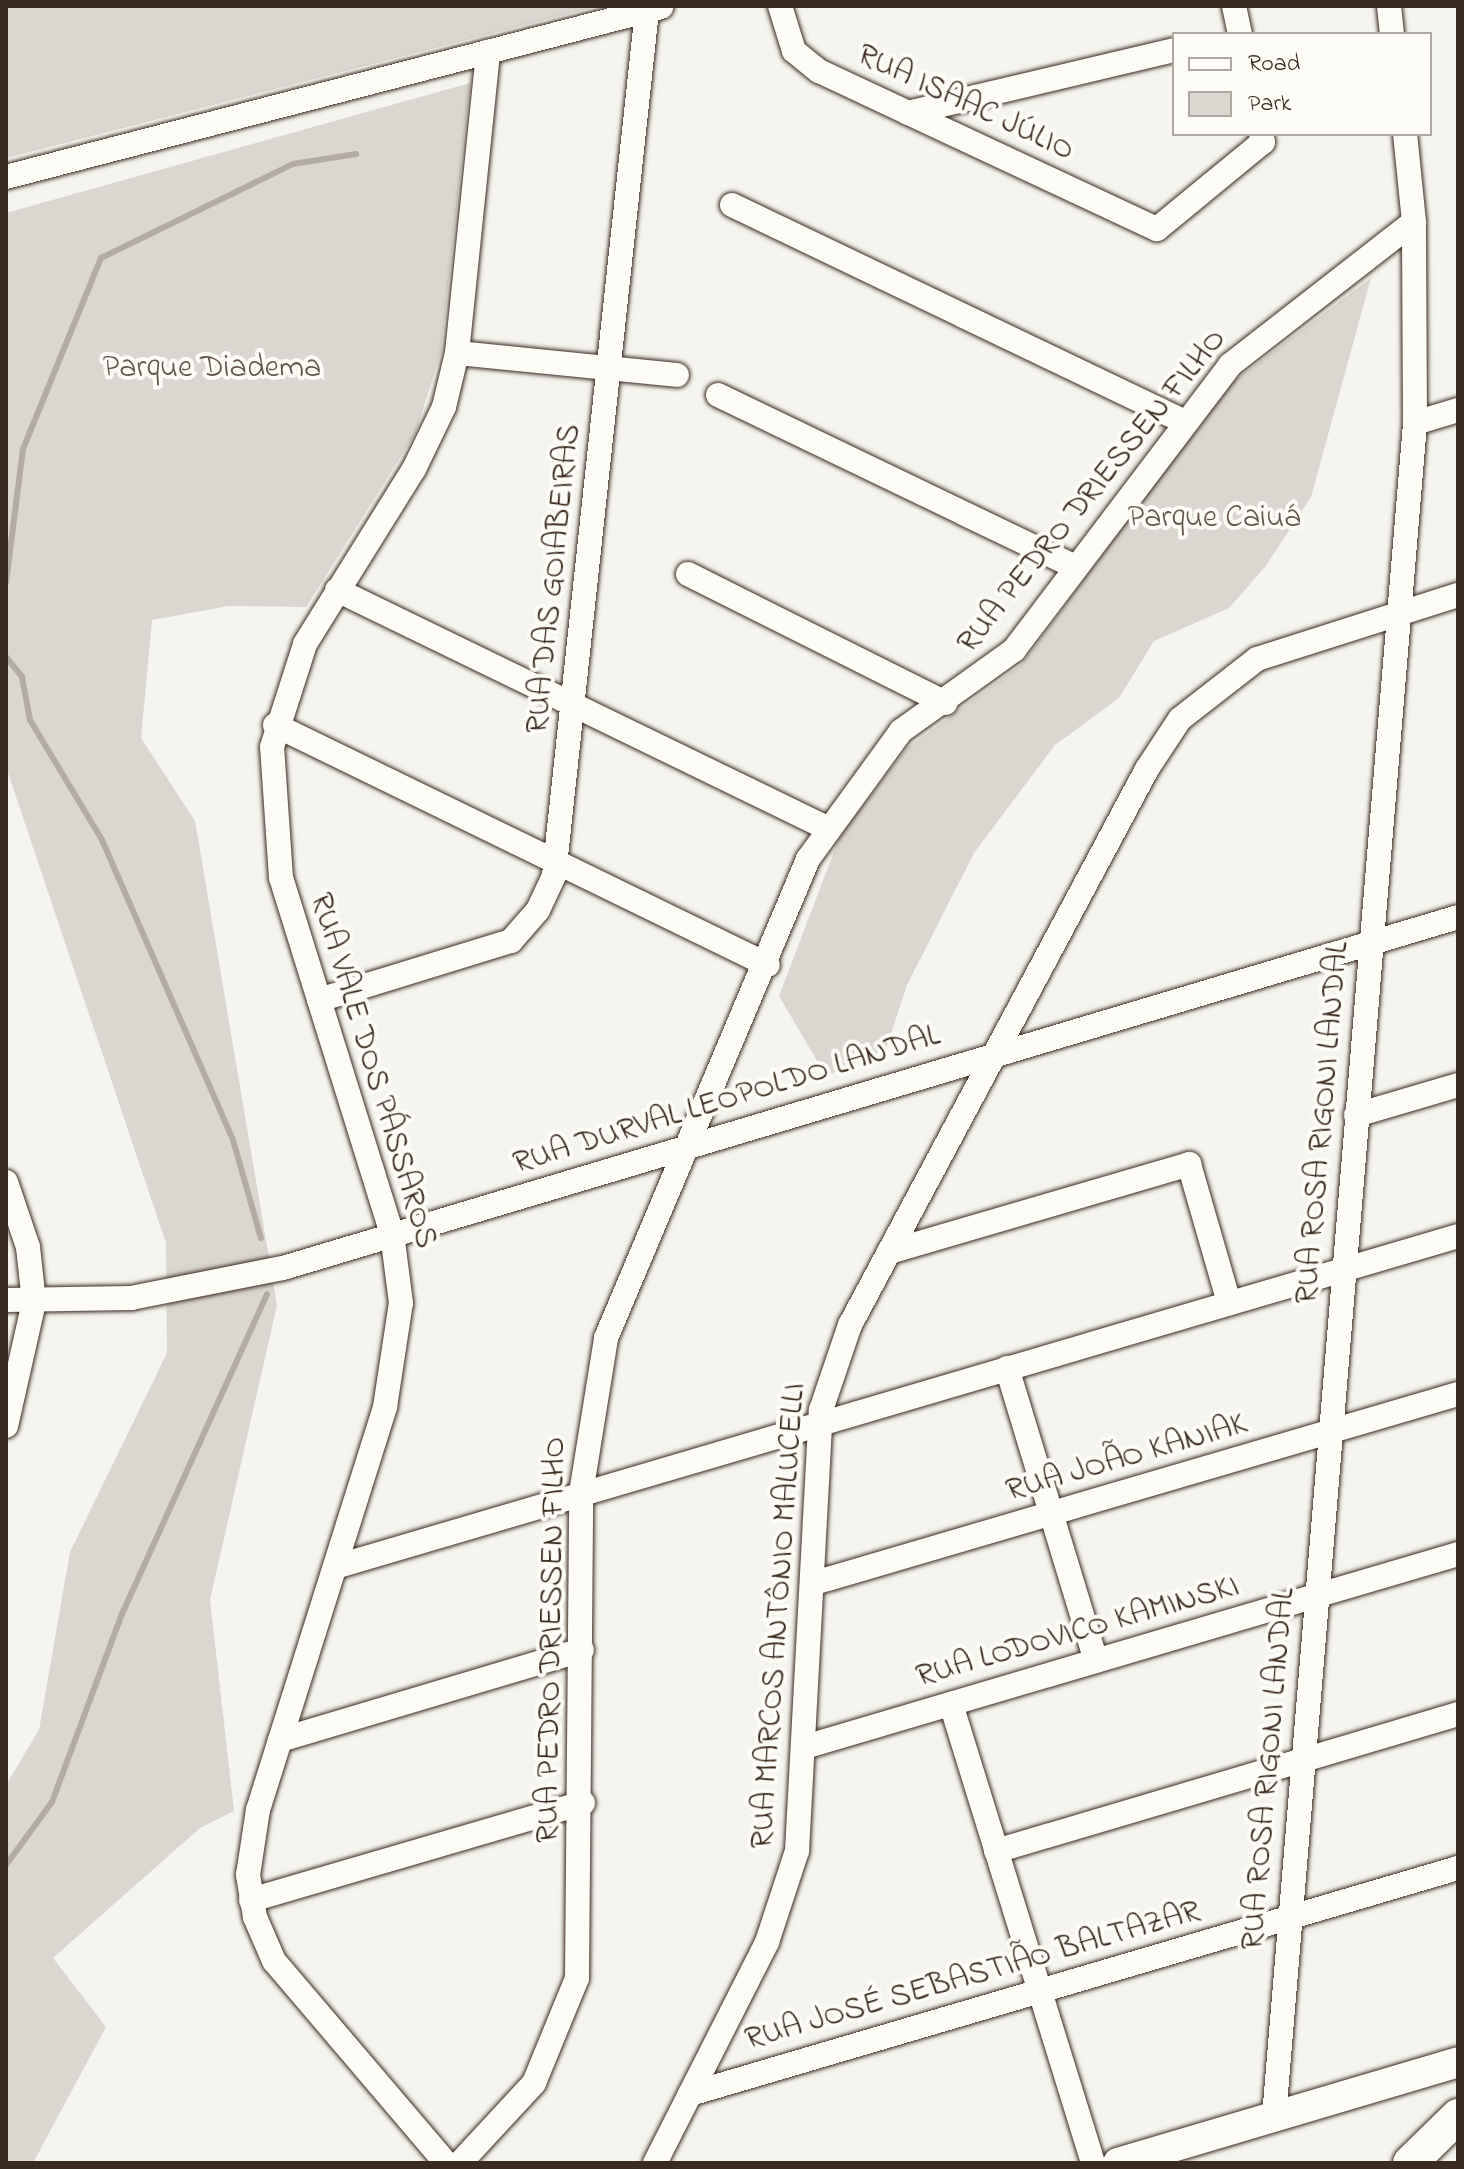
<!DOCTYPE html>
<meta charset="utf-8">
<style>
body{margin:0}
#map{position:relative;width:1464px;height:2169px;overflow:hidden;background:#f5f4ee;font-family:"Indie Flower",sans-serif}
div>[style]{position:absolute}
.green>*{inset:0;background:#dad6d0}
.stream>*{height:6px;margin:-3px;padding:0 3px;transform-origin:3px;border-radius:3px;background:#b4aca4}
.roads{filter:drop-shadow(0 0 2px #3b2a1e) drop-shadow(0 0 2px #3b2a1e)}
.minor>*{height:24px;margin:-12px;padding:0 12px;transform-origin:12px;border-radius:12px;background:#fdfcf7}
.major>*{height:30px;margin:-15px;padding:0 15px;transform-origin:15px;border-radius:15px;background:#fdfcf7}
.highway>*{height:34px;margin:-17px;padding:0 17px;transform-origin:17px;border-radius:17px;background:#fdfcf7}
span{translate:-50% -50%;white-space:nowrap;text-align:center;line-height:1.15;-webkit-text-stroke:8px #fdfcf7;paint-order:stroke}
.street-label{font-size:32px;color:#3b2a1e}
.park-label{font-size:32px;color:#63554a}
.frame{position:absolute;inset:0;border:8px solid #3b2a1e;pointer-events:none}
.legend{position:absolute;left:1172px;top:32px;width:260px;height:104px;box-sizing:border-box;background:#fdfcf7;border:2px solid #afa8a0;margin:0;padding:10px 14px;list-style:none;font-size:24px;color:#3b2a1e}
.legend li{display:flex;align-items:center;gap:16px;height:40px}
.legend b{width:40px;border:2px solid #afa8a0}
</style>
<div id="map">
<div class="green">
<i style="clip-path:polygon(6px 6px,599px 6px,6px 158px)"></i>
<i style="clip-path:polygon(470px 83px,441px 352px,415px 434px,306px 607px,228px 606px,152px 620px,141px 738px,195px 821px,277px 1305px,210px 1600px,234px 1811px,200px 1828px,53px 1958px,106px 2027px,33px 2163px,6px 2163px,6px 1785px,39px 1730px,70px 1552px,167px 1353px,166px 1243px,6px 767px,6px 213px)"></i>
<i style="clip-path:polygon(1371px 278px,1311px 497px,1265px 567px,1229px 608px,1154px 641px,1119px 698px,1055px 745px,974px 853px,907px 985px,886px 1049px,826px 1076px,779px 996px,840px 836px,907px 748px,1023px 663px,1223px 389px)"></i>
</div>
<div class="stream">
<i style="left:6px;top:583px;width:135px;rotate:-82.8deg"></i>
<i style="left:23px;top:449px;width:206px;rotate:-67.8deg"></i>
<i style="left:101px;top:258px;width:214px;rotate:-26.1deg"></i>
<i style="left:293px;top:164px;width:64px;rotate:-9deg"></i>
<i style="left:6px;top:657px;width:26px;rotate:51deg"></i>
<i style="left:22px;top:677px;width:44px;rotate:79.5deg"></i>
<i style="left:30px;top:720px;width:140px;rotate:59deg"></i>
<i style="left:102px;top:840px;width:327px;rotate:66.4deg"></i>
<i style="left:233px;top:1140px;width:102px;rotate:74.1deg"></i>
<i style="left:6px;top:1865px;width:78px;rotate:-53.9deg"></i>
<i style="left:52px;top:1802px;width:201px;rotate:-69.6deg"></i>
<i style="left:122px;top:1614px;width:351px;rotate:-65.6deg"></i>
</div>
<div class="roads">
<div class="minor">
<i style="left:780px;top:6px;width:47px;rotate:72.7deg"></i>
<i style="left:794px;top:51px;width:32px;rotate:39deg"></i>
<i style="left:819px;top:71px;width:373px;rotate:25.1deg"></i>
<i style="left:1157px;top:229px;width:137px;rotate:-39.4deg"></i>
<i style="left:1263px;top:142px;width:8px;rotate:-104deg"></i>
<i style="left:1234px;top:6px;width:29px;rotate:78deg"></i>
<i style="left:1389px;top:6px;width:28px;rotate:84deg"></i>
<i style="left:908px;top:113px;width:273px;rotate:-13.3deg"></i>
<i style="left:6px;top:177px;width:677px;rotate:-14.55deg"></i>
<i style="left:732px;top:205px;width:502px;rotate:25.6deg"></i>
<i style="left:457px;top:353px;width:221px;rotate:5.7deg"></i>
<i style="left:718px;top:395px;width:397px;rotate:25.7deg"></i>
<i style="left:1415px;top:423px;width:45px;rotate:-16.8deg"></i>
<i style="left:688px;top:574px;width:288px;rotate:26.6deg"></i>
<i style="left:337px;top:590px;width:545px;rotate:25.91deg"></i>
<i style="left:275px;top:725px;width:548px;rotate:25.96deg"></i>
<i style="left:319px;top:1000px;width:201px;rotate:-17.1deg"></i>
<i style="left:511px;top:941px;width:41px;rotate:-48.9deg"></i>
<i style="left:538px;top:910px;width:38px;rotate:-65deg"></i>
<i style="left:554px;top:875px;width:870px;rotate:-83.86deg"></i>
<i style="left:1356px;top:1115px;width:106px;rotate:-16.4deg"></i>
<i style="left:6px;top:1182px;width:69px;rotate:71.3deg"></i>
<i style="left:28px;top:1247px;width:55px;rotate:83.8deg"></i>
<i style="left:34px;top:1302px;width:127px;rotate:102.7deg"></i>
<i style="left:889px;top:1252px;width:313px;rotate:-16.3deg"></i>
<i style="left:1189px;top:1164px;width:145px;rotate:73.9deg"></i>
<i style="left:6px;top:1300px;width:125px;rotate:-0.9deg"></i>
<i style="left:131px;top:1298px;width:155px;rotate:-11.2deg"></i>
<i style="left:283px;top:1268px;width:1226px;rotate:-16.63deg"></i>
<i style="left:1007px;top:1368px;width:306px;rotate:73.1deg"></i>
<i style="left:335px;top:1567px;width:1171px;rotate:-16.42deg"></i>
<i style="left:814px;top:1583px;width:671px;rotate:-16.36deg"></i>
<i style="left:951px;top:1704px;width:480px;rotate:72.8deg"></i>
<i style="left:280px;top:1740px;width:315px;rotate:-16.6deg"></i>
<i style="left:808px;top:1746px;width:678px;rotate:-16.46deg"></i>
<i style="left:996px;top:1851px;width:482px;rotate:-16.5deg"></i>
<i style="left:251px;top:1900px;width:346px;rotate:-16.3deg"></i>
<i style="left:690px;top:2094px;width:801px;rotate:-16.4deg"></i>
<i style="left:1274px;top:2117px;width:1700px;rotate:-85.24deg"></i>
<i style="left:1415px;top:423px;width:201px;rotate:-90.3deg"></i>
<i style="left:1414px;top:222px;width:88px;rotate:-95.8deg"></i>
<i style="left:446px;top:2163px;width:265px;rotate:-130.4deg"></i>
<i style="left:274px;top:1961px;width:48px;rotate:-113.4deg"></i>
<i style="left:255px;top:1917px;width:43px;rotate:-99.5deg"></i>
<i style="left:248px;top:1875px;width:66px;rotate:-81.3deg"></i>
<i style="left:258px;top:1810px;width:423px;rotate:-72.5deg"></i>
<i style="left:385px;top:1407px;width:105px;rotate:-81.3deg"></i>
<i style="left:401px;top:1303px;width:70px;rotate:-97.4deg"></i>
<i style="left:392px;top:1234px;width:373px;rotate:-107.3deg"></i>
<i style="left:281px;top:878px;width:131px;rotate:-93.9deg"></i>
<i style="left:272px;top:747px;width:108px;rotate:-72.2deg"></i>
<i style="left:305px;top:644px;width:206px;rotate:-58.1deg"></i>
<i style="left:414px;top:469px;width:69px;rotate:-64.2deg"></i>
<i style="left:444px;top:407px;width:56px;rotate:-76.5deg"></i>
<i style="left:457px;top:353px;width:303px;rotate:-84.1deg"></i>
<i style="left:460px;top:2163px;width:109px;rotate:-47.2deg"></i>
<i style="left:534px;top:2083px;width:113px;rotate:-67.7deg"></i>
<i style="left:577px;top:1978px;width:485px;rotate:-89.5deg"></i>
<i style="left:581px;top:1493px;width:157px;rotate:-80.8deg"></i>
<i style="left:606px;top:1338px;width:520px;rotate:-67.13deg"></i>
<i style="left:808px;top:859px;width:158px;rotate:-54deg"></i>
<i style="left:901px;top:731px;width:139px;rotate:-35.6deg"></i>
<i style="left:1014px;top:650px;width:358px;rotate:-52.8deg"></i>
<i style="left:1230px;top:365px;width:233px;rotate:-37.9deg"></i>
<i style="left:655px;top:2163px;width:248px;rotate:-63.1deg"></i>
<i style="left:767px;top:1942px;width:96px;rotate:-71.8deg"></i>
<i style="left:797px;top:1851px;width:442px;rotate:-86.9deg"></i>
<i style="left:821px;top:1410px;width:90px;rotate:-71.2deg"></i>
<i style="left:850px;top:1325px;width:630px;rotate:-61.89deg"></i>
<i style="left:1147px;top:769px;width:60px;rotate:-56.6deg"></i>
<i style="left:1180px;top:719px;width:98px;rotate:-37.9deg"></i>
<i style="left:1257px;top:659px;width:211px;rotate:-17.7deg"></i>
</div>
<div class="major">
<i style="left:1118px;top:2163px;width:355px;rotate:-16.5deg"></i>
</div>
<div class="highway">
<i style="left:1410px;top:2163px;width:67px;rotate:-44.4deg"></i>
</div>
</div>
<div class="street-label">
<span style="left:965px;top:104px;rotate:25deg">RUA ISAAC JÚLIO</span>
<span style="left:1093px;top:492px;rotate:-51deg">RUA PEDRO DRIESSEN FILHO</span>
<span style="left:555px;top:579px;rotate:-84deg">RUA DAS GOIABEIRAS</span>
<span style="left:372px;top:1071px;rotate:73deg">RUA VALE DOS PÁSSAROS</span>
<span style="left:727px;top:1101px;rotate:-17deg">RUA DURVAL LEOPOLDO LANDAL</span>
<span style="left:1324px;top:1123px;rotate:-85deg">RUA ROSA RIGONI LANDAL</span>
<span style="left:1127px;top:1459px;rotate:-16deg">RUA JOÃO KANIAK</span>
<span style="left:780px;top:1616px;rotate:-86deg">RUA MARCOS ANTÔNIO MALUCELLI</span>
<span style="left:1078px;top:1633px;rotate:-16deg">RUA LODOVICO KAMINSKI</span>
<span style="left:553px;top:1640px;rotate:-89deg">RUA PEDRO DRIESSEN FILHO</span>
<span style="left:1270px;top:1769px;rotate:-85deg">RUA ROSA RIGONI LANDAL</span>
<span style="left:973px;top:1977px;rotate:-16deg">RUA JOSÉ SEBASTIÃO BALTAZAR</span>
</div>
<div class="park-label">
<span style="left:212px;top:369px">Parque Diadema</span>
<span style="left:1214px;top:519px">Parque Caiuá</span>
</div>
<div class="frame"></div>
<ul class="legend">
<li><b style="height:10px;background:#fdfcf7"></b>Road</li>
<li><b style="height:22px;background:#dad6d0"></b>Park</li>
</ul>
</div>
